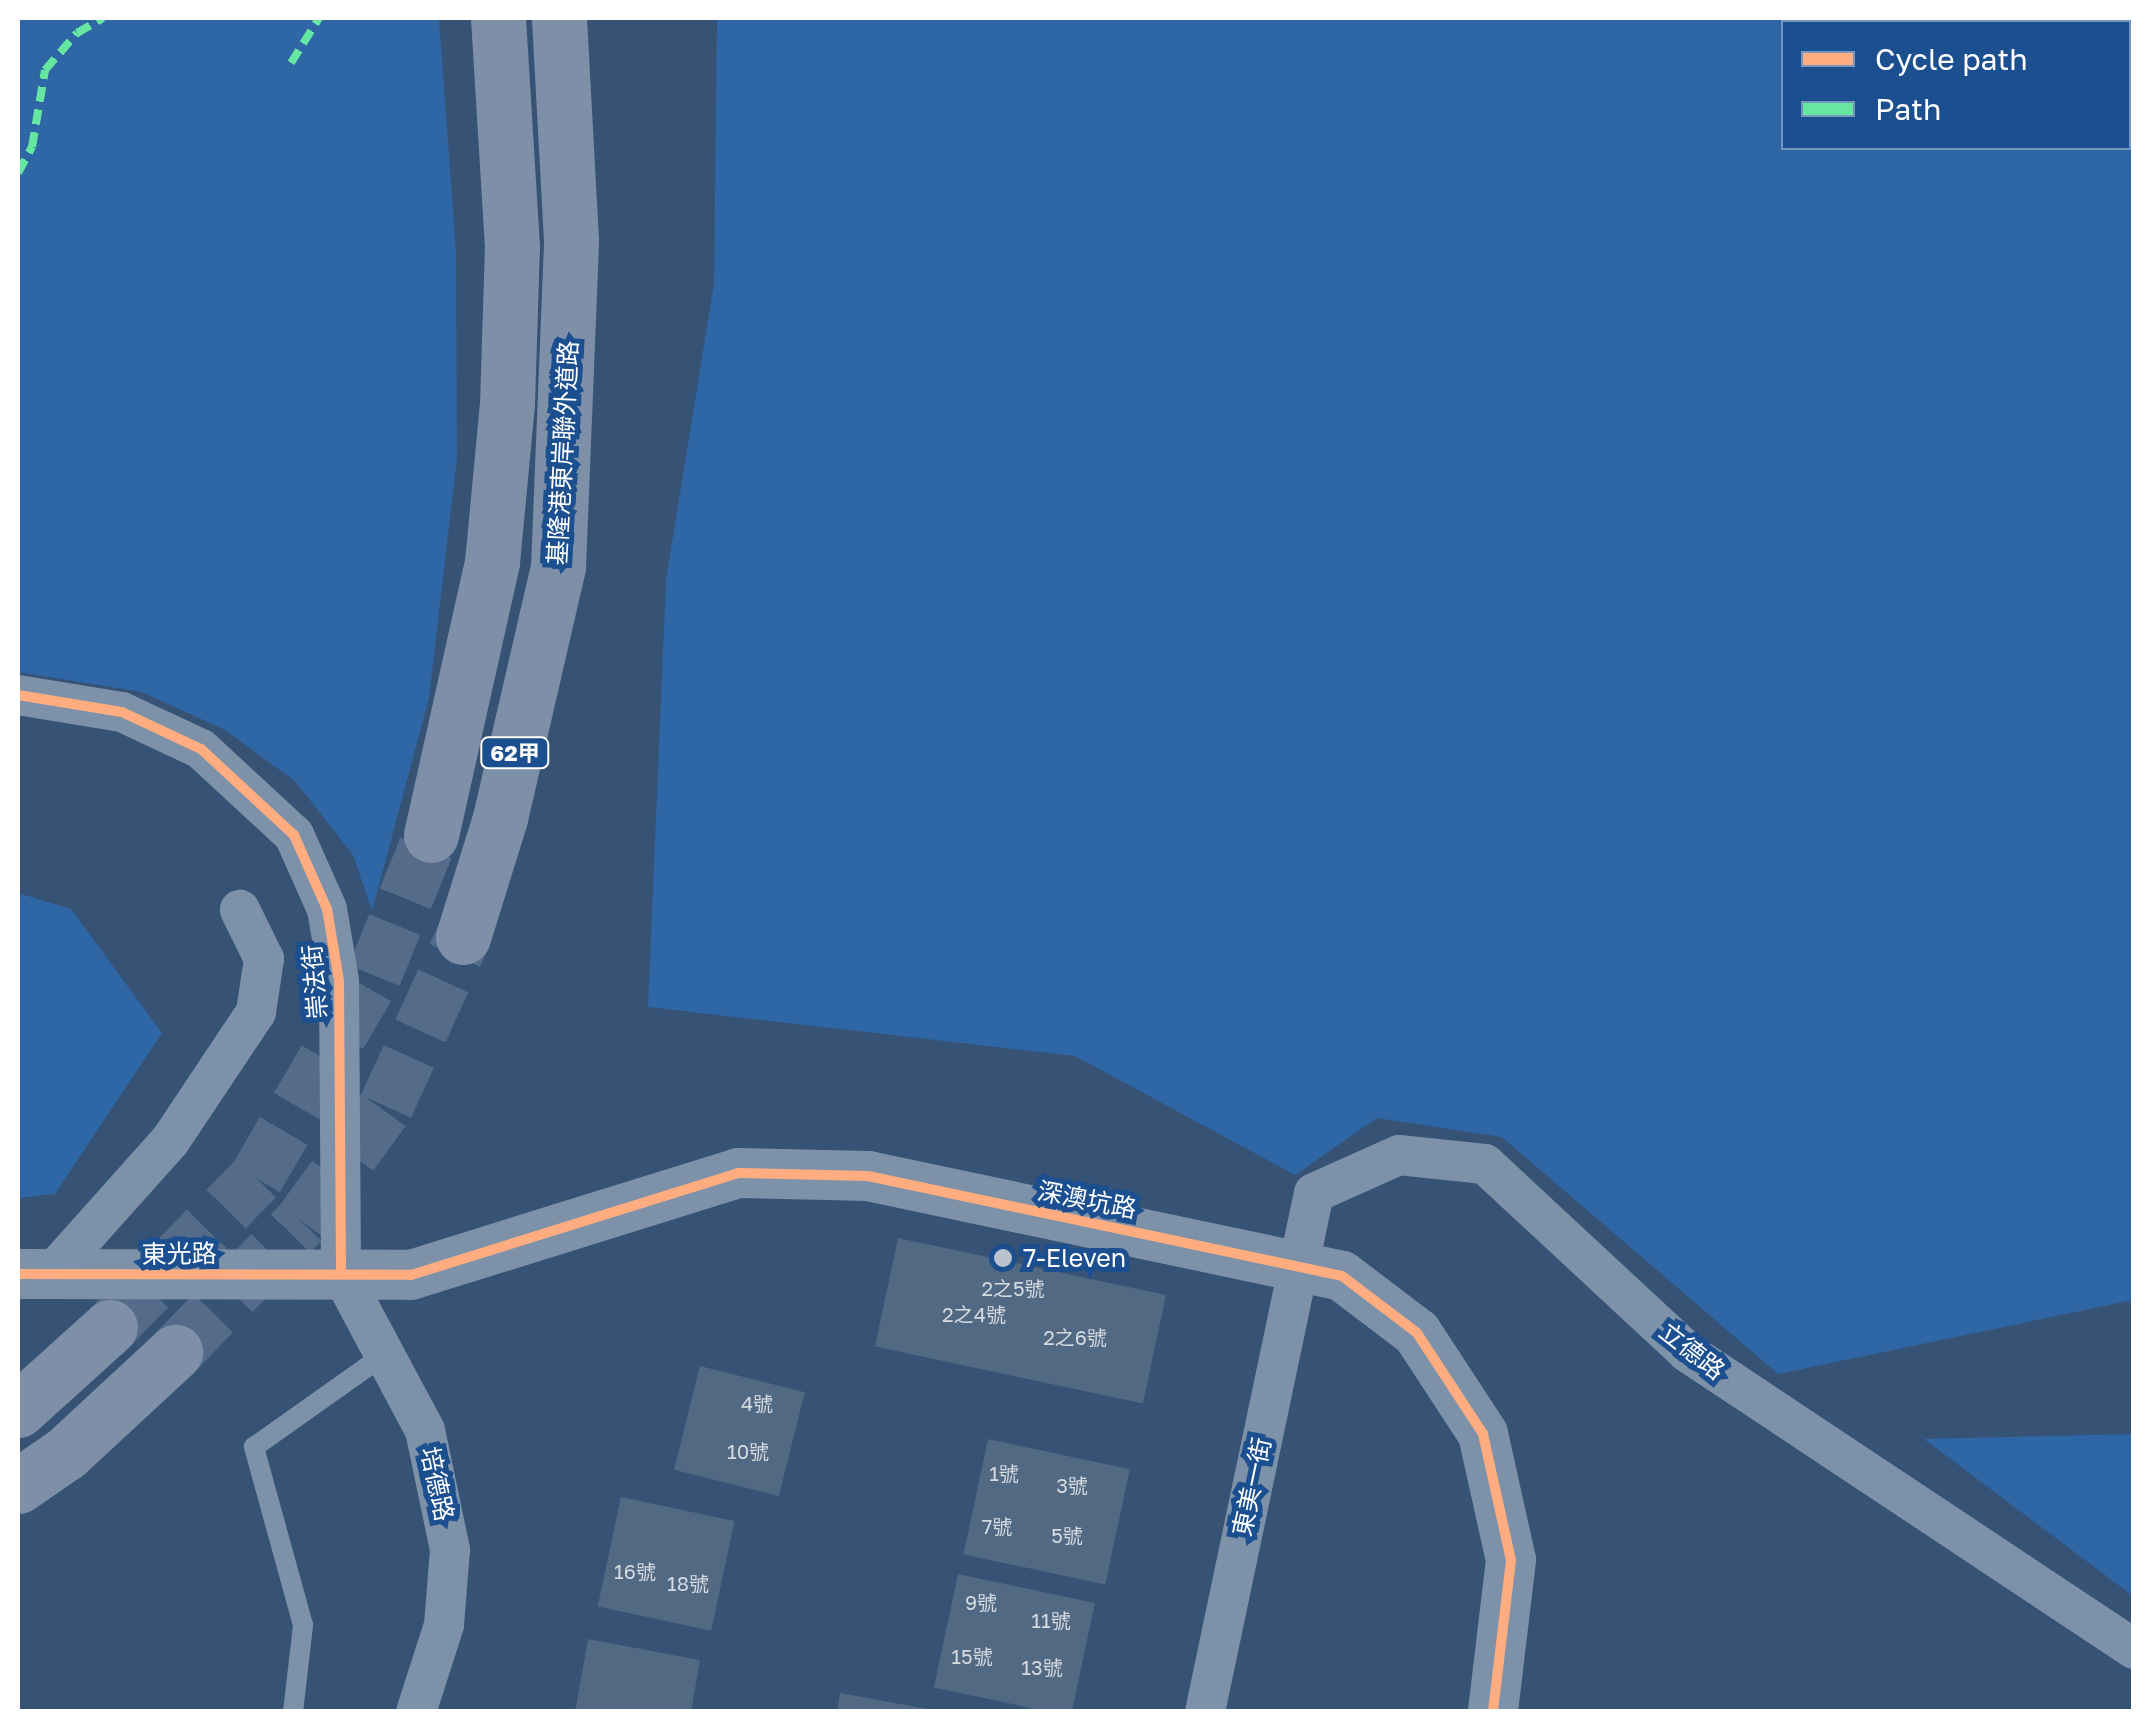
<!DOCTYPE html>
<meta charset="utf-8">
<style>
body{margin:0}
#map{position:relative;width:2151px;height:1729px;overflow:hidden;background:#365274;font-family:"Golos Text","Noto Sans TC",sans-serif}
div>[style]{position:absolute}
.green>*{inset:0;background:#2f66a5}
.building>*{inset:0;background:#526984;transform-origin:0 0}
.trunk-tunnel>*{height:55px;margin-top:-27.5px;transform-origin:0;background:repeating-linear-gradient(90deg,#546c89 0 55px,transparent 0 83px)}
.service>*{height:20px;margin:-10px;padding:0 10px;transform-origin:10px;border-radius:10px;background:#7d92a8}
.minor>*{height:40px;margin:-20px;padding:0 20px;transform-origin:20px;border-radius:20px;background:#7d92a8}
.tertiary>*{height:50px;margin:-25px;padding:0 25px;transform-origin:25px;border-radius:25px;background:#7d92a8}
.trunk>*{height:55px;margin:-27.5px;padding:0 27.5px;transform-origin:27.5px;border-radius:27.5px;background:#7e90a7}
.quiet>*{height:8px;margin-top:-4px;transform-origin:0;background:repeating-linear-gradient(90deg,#66e7a1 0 15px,transparent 0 23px)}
.cycleway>*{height:10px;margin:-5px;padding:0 5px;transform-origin:5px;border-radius:5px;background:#ffac80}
.dots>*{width:28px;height:28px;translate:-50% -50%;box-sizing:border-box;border:5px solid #1b4f8f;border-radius:50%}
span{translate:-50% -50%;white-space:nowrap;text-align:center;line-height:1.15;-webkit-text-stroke:10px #1b4f8f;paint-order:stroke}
.number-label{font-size:20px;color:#d4dae0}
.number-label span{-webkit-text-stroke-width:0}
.shield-label span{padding:2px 8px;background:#1b4f8f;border:2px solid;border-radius:8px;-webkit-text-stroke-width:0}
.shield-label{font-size:22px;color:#fff;font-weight:700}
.street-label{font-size:25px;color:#fff}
.poi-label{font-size:25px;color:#fff}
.left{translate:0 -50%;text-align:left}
.frame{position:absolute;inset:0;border:20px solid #fff;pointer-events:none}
.legend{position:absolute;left:1781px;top:20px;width:350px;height:130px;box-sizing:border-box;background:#1b4f8f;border:2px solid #7695bc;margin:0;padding:12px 18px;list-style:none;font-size:30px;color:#fff}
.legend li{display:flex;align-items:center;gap:20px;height:50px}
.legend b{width:50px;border:2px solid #7695bc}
</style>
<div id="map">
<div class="green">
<i style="clip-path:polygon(18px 18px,439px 18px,456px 251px,457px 458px,429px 698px,372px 911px,353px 855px,295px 781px,225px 730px,142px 692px,18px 672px)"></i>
<i style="clip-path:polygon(evenodd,717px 18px,2133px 18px,2133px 1300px,1778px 1374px,1502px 1137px,1377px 1118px,1295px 1175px,1075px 1056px,648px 1007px,666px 580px,714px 283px,717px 18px,1784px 22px,2128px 22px,2128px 148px,1784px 148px,1784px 22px)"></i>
<i style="clip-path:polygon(18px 893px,71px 909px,162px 1033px,55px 1194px,18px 1198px)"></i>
<i style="clip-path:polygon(2133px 1434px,2133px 1596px,1924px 1439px)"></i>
</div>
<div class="building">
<i style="left:898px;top:1238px;width:274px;height:111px;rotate:12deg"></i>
<i style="left:700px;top:1366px;width:108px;height:107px;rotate:14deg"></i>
<i style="left:988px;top:1439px;width:145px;height:118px;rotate:12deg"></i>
<i style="left:621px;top:1497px;width:116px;height:112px;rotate:12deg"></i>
<i style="left:958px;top:1574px;width:140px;height:116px;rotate:12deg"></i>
<i style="clip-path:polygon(588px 1639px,700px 1660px,691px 1712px,575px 1712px)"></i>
<i style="clip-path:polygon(840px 1693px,933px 1710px,933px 1712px,837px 1712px)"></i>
</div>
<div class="trunk-tunnel">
<i style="left:110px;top:1327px;width:209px;rotate:-45.6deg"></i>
<i style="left:256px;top:1178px;width:235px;rotate:-59.8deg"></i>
<i style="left:374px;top:975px;width:151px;rotate:-67.8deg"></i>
<i style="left:175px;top:1352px;width:182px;rotate:-45.9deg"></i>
<i style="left:302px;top:1221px;width:142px;rotate:-53.9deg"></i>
<i style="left:386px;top:1106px;width:186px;rotate:-65.5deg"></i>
</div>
<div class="service">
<i style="left:293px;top:1712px;width:88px;rotate:-83.4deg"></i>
<i style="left:303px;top:1625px;width:185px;rotate:-105.4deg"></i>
<i style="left:254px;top:1447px;width:164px;rotate:-35.3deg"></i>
</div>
<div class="minor">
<i style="left:18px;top:695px;width:105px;rotate:9.3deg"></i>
<i style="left:122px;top:712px;width:87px;rotate:25.1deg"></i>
<i style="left:201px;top:749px;width:127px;rotate:42.8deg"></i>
<i style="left:294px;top:835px;width:81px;rotate:66deg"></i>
<i style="left:327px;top:909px;width:73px;rotate:80.5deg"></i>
<i style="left:339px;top:981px;width:292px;rotate:89.6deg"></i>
<i style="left:341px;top:1273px;width:178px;rotate:61.9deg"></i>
<i style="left:425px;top:1430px;width:123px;rotate:78.2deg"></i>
<i style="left:450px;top:1550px;width:75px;rotate:94.6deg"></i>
<i style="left:444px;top:1625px;width:91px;rotate:107.8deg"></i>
<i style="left:50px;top:1275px;width:180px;rotate:-48.2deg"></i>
<i style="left:170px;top:1141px;width:155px;rotate:-56.3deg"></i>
<i style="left:256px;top:1012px;width:54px;rotate:-81.4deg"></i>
<i style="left:264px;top:959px;width:55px;rotate:-116.1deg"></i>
<i style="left:1205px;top:1712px;width:530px;rotate:-78.14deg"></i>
<i style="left:1314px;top:1193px;width:93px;rotate:-24.1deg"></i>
<i style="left:1399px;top:1155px;width:86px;rotate:6deg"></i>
<i style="left:1485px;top:1164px;width:276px;rotate:42.9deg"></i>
<i style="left:1687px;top:1352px;width:537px;rotate:33.6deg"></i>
</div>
<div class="tertiary">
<i style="left:18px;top:1274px;width:393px;rotate:0.1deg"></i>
<i style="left:411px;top:1275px;width:343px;rotate:-17.3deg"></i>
<i style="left:738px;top:1173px;width:130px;rotate:1.3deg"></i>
<i style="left:868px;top:1176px;width:484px;rotate:11.9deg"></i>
<i style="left:1342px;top:1276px;width:94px;rotate:37.2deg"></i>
<i style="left:1417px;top:1333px;width:121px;rotate:56.8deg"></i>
<i style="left:1483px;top:1434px;width:129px;rotate:77.5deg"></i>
<i style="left:1511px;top:1560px;width:153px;rotate:96.8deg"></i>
</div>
<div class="trunk">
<i style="left:431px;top:835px;width:280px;rotate:-77.4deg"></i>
<i style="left:492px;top:562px;width:159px;rotate:-84.6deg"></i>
<i style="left:507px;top:404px;width:157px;rotate:-88.2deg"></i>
<i style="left:512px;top:247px;width:229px;rotate:-93.5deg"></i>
<i style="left:463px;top:937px;width:125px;rotate:-72.7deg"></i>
<i style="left:500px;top:818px;width:258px;rotate:-77deg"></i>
<i style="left:558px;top:567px;width:327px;rotate:-87.7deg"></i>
<i style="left:571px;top:240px;width:222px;rotate:-93.1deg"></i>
<i style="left:18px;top:1410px;width:124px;rotate:-42.1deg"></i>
<i style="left:18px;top:1486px;width:58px;rotate:-34.5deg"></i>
<i style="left:66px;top:1453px;width:149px;rotate:-42.8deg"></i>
</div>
<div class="quiet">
<i style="left:291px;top:63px;width:53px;rotate:-58.1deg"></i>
<i style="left:18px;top:173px;width:30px;rotate:-62deg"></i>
<i style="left:32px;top:147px;width:78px;rotate:-80.4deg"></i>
<i style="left:45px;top:70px;width:49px;rotate:-49.1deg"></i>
<i style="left:77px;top:33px;width:30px;rotate:-30deg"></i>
</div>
<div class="cycleway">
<i style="left:18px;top:695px;width:105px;rotate:9.3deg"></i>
<i style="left:122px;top:712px;width:87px;rotate:25.1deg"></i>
<i style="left:201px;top:749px;width:127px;rotate:42.8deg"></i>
<i style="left:294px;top:835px;width:81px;rotate:66deg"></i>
<i style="left:327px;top:909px;width:73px;rotate:80.5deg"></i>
<i style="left:339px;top:981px;width:292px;rotate:89.6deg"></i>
<i style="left:18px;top:1274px;width:393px;rotate:0.1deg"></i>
<i style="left:411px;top:1275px;width:343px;rotate:-17.3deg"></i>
<i style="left:738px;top:1173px;width:130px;rotate:1.3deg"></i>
<i style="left:868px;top:1176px;width:484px;rotate:11.9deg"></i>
<i style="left:1342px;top:1276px;width:94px;rotate:37.2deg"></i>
<i style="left:1417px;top:1333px;width:121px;rotate:56.8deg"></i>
<i style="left:1483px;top:1434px;width:129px;rotate:77.5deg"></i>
<i style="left:1511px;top:1560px;width:153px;rotate:96.8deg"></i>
</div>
<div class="dots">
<i style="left:1003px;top:1258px;background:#b9c2ce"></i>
</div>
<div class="number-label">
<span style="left:1013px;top:1288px">2之5號</span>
<span style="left:974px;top:1314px">2之4號</span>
<span style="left:1075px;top:1337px">2之6號</span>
<span style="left:757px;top:1403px">4號</span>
<span style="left:748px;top:1451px">10號</span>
<span style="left:1004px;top:1473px">1號</span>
<span style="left:1072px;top:1485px">3號</span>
<span style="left:997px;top:1526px">7號</span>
<span style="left:1067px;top:1535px">5號</span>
<span style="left:635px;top:1571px">16號</span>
<span style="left:688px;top:1583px">18號</span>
<span style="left:981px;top:1602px">9號</span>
<span style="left:1051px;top:1620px">11號</span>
<span style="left:972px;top:1656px">15號</span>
<span style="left:1042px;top:1667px">13號</span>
</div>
<div class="shield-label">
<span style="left:515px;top:753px">62甲</span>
</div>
<div class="street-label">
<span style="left:563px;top:453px;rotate:-87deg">基隆港東岸聯外道路</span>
<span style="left:315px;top:982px;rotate:-95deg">崇法街</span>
<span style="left:1087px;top:1200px;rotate:11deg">深澳坑路</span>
<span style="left:179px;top:1254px;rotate:-1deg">東光路</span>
<span style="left:1692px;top:1351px;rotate:38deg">立德路</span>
<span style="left:437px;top:1484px;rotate:78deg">培德路</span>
<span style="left:1252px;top:1487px;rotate:-78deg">東美一街</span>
</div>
<div class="poi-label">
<span class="left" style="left:1023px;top:1258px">7-Eleven</span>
</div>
<div class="frame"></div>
<ul class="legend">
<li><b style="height:12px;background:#ffac80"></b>Cycle path</li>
<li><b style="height:12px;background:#66e7a1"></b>Path</li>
</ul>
</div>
